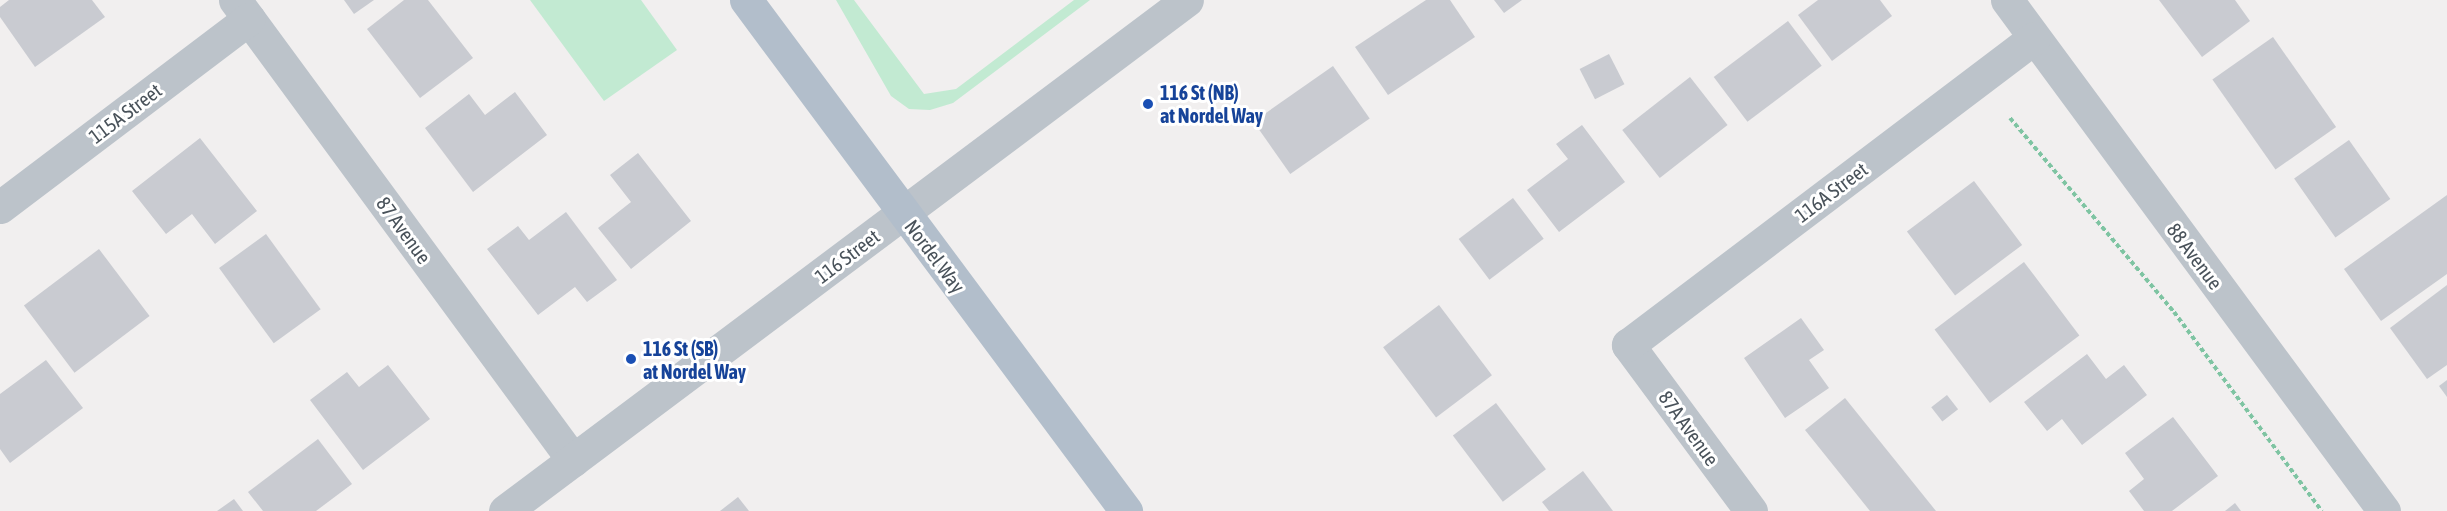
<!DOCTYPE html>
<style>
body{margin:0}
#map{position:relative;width:2447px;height:511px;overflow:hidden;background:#f1efef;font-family:"Asap Condensed",sans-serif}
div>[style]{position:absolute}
.green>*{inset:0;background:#c2ead2}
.building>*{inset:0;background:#c9cbd1;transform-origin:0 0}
.path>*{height:4px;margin-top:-2px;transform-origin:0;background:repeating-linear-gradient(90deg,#7ec4a2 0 4.5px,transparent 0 7.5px)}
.minor>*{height:33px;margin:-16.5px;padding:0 16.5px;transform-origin:16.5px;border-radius:16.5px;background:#bcc3ca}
.major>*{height:33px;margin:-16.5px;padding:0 16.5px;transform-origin:16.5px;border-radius:16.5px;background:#b2becb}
.dots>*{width:16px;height:16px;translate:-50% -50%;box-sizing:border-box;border:3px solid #fff;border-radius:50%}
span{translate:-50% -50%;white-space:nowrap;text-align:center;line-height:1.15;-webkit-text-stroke:6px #fff;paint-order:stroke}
.transit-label{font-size:20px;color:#164399;font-weight:700}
.left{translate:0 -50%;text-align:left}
.street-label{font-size:20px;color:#49525a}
</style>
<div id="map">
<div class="green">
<i style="clip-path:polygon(530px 0,641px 0,677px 50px,604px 101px)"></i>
<i style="clip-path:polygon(836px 0,854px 0,924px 94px,956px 89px,1074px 0,1090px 0,953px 103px,930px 110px,909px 109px,891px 96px)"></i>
</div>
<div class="building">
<i style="clip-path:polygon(9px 0,92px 0,105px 17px,35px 67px,0 17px,0 7px)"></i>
<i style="clip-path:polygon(344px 0,374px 0,354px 14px)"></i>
<i style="clip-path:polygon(404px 0,428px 0,473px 58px,420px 98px,367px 29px)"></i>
<i style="clip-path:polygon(1426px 0,1450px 0,1475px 37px,1388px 95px,1355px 47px)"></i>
<i style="clip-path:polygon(1494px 0,1522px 0,1504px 13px)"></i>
<i style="clip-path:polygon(1818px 0,1880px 0,1892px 16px,1832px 61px,1798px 15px)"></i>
<i style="clip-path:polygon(2159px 0,2235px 0,2250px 21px,2202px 57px)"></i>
<i style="left:1788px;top:21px;width:56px;height:93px;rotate:53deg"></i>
<i style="left:2273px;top:37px;width:110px;height:74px;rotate:55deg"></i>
<i style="left:1609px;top:54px;width:34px;height:33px;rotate:63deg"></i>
<i style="left:1333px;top:66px;width:64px;height:97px;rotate:55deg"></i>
<i style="left:1690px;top:77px;width:61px;height:86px;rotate:52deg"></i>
<i style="clip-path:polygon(515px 92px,547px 135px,473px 192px,425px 128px,469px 94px,485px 115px)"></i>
<i style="clip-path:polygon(1582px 125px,1625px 182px,1559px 232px,1527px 190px,1568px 159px,1556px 144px)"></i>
<i style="clip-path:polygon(200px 138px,257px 211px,215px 244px,192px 214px,166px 234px,132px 191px)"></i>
<i style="left:2349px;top:140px;width:72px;height:67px;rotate:55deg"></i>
<i style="clip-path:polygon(638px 153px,691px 221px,631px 269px,598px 228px,631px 202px,610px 175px)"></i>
<i style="left:1974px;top:181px;width:80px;height:84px;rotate:53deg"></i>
<i style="clip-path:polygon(2447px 195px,2447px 274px,2381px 321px,2344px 269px)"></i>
<i style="left:1513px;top:198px;width:51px;height:68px;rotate:53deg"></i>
<i style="clip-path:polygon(566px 212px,617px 280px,587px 302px,575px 287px,538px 315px,487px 249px,518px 226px,529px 240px)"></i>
<i style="left:266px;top:234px;width:93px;height:58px;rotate:54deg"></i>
<i style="left:99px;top:249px;width:84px;height:94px;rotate:53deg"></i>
<i style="left:2024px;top:262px;width:92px;height:112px;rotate:53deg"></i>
<i style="clip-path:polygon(2447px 285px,2447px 365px,2427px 379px,2390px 328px)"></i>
<i style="left:1439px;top:305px;width:88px;height:70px;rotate:53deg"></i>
<i style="clip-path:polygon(1801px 318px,1824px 350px,1809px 360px,1829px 388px,1785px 418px,1744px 358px)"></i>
<i style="clip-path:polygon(2087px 354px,2106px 379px,2124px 365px,2147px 395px,2082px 445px,2062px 419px,2047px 431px,2024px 402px)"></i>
<i style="clip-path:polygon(46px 360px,83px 408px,10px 463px,0 449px,0 394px)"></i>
<i style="clip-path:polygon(388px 365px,430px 419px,363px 470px,310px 400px,347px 372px,359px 387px)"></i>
<i style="clip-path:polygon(2447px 380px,2447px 397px,2439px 386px)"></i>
<i style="left:1947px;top:395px;width:18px;height:20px;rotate:52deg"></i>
<i style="clip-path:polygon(1845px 398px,1936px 511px,1870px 511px,1805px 430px)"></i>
<i style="left:1496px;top:403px;width:83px;height:54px;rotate:53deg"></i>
<i style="clip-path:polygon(2173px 417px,2218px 476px,2172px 511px,2144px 511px,2129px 491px,2144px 479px,2125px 453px)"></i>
<i style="clip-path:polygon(318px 439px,352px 484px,316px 511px,263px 511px,248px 492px)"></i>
<i style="clip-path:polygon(1583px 471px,1613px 511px,1549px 511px,1542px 502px)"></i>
<i style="clip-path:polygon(738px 497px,749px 511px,720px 511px)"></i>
<i style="clip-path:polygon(234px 499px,243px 511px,217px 511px)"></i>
<i style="clip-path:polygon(2235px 503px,2241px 511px,2225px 511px)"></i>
</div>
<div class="path">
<i style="left:2010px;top:118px;width:254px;rotate:49.8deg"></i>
<i style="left:2174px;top:312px;width:248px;rotate:53.4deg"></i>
</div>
<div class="minor">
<i style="left:235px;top:0;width:571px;rotate:53.69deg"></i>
<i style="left:2007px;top:0;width:635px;rotate:53.58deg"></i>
<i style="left:0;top:207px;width:312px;rotate:-37.1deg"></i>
<i style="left:505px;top:511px;width:852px;rotate:-36.84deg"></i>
<i style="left:1751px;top:511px;width:207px;rotate:-126.5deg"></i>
<i style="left:1628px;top:345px;width:509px;rotate:-37.1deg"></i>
</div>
<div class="major">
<i style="left:746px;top:0;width:637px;rotate:53.36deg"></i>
</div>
<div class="dots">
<i style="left:1148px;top:104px;background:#1a4fb4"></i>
<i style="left:631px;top:359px;background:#1a4fb4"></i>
</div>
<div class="transit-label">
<span class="left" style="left:1160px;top:104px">116 St (NB)<br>at Nordel Way</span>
<span class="left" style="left:643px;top:360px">116 St (SB)<br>at Nordel Way</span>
</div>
<div class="street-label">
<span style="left:125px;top:113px;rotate:-37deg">115A Street</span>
<span style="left:1831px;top:192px;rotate:-37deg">116A Street</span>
<span style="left:404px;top:230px;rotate:54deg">87 Avenue</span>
<span style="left:847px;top:256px;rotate:-37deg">116 Street</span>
<span style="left:935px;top:256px;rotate:53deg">Nordel Way</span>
<span style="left:2195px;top:256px;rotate:53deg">88 Avenue</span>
<span style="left:1689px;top:428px;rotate:54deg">87A Avenue</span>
</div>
</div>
